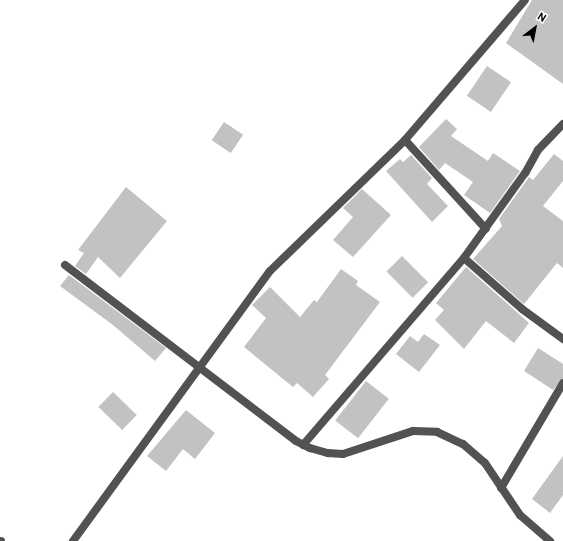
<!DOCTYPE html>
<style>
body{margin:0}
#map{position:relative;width:563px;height:541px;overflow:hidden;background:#fff;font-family:Overpass,sans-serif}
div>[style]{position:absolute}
.building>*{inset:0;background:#c2c2c2;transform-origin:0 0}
.minor>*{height:8px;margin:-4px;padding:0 4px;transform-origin:4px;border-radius:4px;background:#525252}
span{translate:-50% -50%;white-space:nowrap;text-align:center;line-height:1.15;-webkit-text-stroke:4px #fff;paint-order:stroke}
.north{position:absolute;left:515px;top:8px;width:40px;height:40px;-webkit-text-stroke:3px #fff;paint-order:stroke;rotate:32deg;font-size:11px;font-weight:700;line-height:16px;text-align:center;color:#000}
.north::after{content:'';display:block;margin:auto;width:14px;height:18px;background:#000;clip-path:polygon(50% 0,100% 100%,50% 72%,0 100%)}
</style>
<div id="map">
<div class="building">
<i style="clip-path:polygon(532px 0,563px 0,563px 84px,506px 43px)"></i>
<i style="left:487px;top:66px;width:29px;height:36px;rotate:34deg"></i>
<i style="clip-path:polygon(446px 119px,457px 129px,451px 136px,488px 161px,493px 153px,520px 171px,490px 213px,464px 195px,473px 182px,445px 163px,439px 170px,419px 147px)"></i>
<i style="left:224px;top:122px;width:23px;height:22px;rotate:34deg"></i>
<i style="clip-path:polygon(554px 154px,563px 161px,563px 181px,543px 206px,563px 221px,563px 268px,557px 263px,524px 304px,473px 259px,502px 226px,499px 219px,529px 177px,533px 180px)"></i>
<i style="clip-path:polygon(411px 155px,432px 178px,427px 184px,448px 206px,432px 222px,386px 171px,400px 159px,403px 162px)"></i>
<i style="clip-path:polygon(126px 187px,167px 221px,120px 278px,98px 257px,86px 274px,75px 266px,84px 253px,78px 250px)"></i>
<i style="clip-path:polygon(362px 189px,391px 215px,353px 257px,333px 240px,353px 217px,343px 208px)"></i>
<i style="left:402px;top:256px;width:37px;height:22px;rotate:45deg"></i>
<i style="clip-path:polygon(466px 267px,529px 323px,514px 343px,486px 321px,464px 349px,435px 320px,444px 310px,436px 303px)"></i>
<i style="clip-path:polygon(341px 269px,358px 281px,356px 285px,380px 302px,325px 375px,329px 379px,313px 397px,297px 383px,293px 387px,244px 347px,266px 318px,252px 305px,270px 287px,300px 317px,314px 300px,317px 302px)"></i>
<i style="clip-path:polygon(69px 275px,166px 348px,155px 361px,113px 325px,60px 286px)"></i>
<i style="clip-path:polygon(424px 334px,440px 345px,419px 372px,396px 354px,410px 336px,418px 342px)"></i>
<i style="clip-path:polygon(538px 348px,563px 364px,563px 378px,553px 390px,524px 371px)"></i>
<i style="left:366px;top:381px;width:29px;height:50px;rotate:38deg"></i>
<i style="left:113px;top:392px;width:33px;height:21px;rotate:44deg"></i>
<i style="clip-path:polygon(186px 410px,215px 433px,195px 459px,183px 449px,166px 471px,147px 456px)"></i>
<i style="clip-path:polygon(563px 456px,563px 495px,550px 513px,532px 499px)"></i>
</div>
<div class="minor">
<i style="left:563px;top:124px;width:36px;rotate:134deg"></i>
<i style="left:538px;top:150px;width:26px;rotate:119deg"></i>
<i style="left:525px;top:173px;width:105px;rotate:125.7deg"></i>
<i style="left:464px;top:258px;width:77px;rotate:41.3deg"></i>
<i style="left:522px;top:309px;width:51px;rotate:36.2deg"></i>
<i style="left:405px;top:140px;width:120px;rotate:47.7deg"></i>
<i style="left:65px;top:265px;width:290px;rotate:37.3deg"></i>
<i style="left:296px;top:441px;width:16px;rotate:27deg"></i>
<i style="left:310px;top:448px;width:19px;rotate:16deg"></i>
<i style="left:328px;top:453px;width:15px;rotate:4deg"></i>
<i style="left:343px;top:454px;width:74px;rotate:-18.2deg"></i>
<i style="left:413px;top:431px;width:24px;rotate:2deg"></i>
<i style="left:437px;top:432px;width:29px;rotate:25deg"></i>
<i style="left:463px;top:444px;width:29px;rotate:41deg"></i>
<i style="left:485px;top:463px;width:63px;rotate:56.1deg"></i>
<i style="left:520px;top:515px;width:40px;rotate:41deg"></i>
<i style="left:303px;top:445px;width:247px;rotate:-49.3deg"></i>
<i style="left:501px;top:488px;width:122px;rotate:-59.4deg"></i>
<i style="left:0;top:541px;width:1px"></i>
<i style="left:73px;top:541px;width:334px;rotate:-53.9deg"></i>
<i style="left:270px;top:271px;width:188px;rotate:-44.1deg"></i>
<i style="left:405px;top:140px;width:184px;rotate:-49.4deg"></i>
</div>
<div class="north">N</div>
</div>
